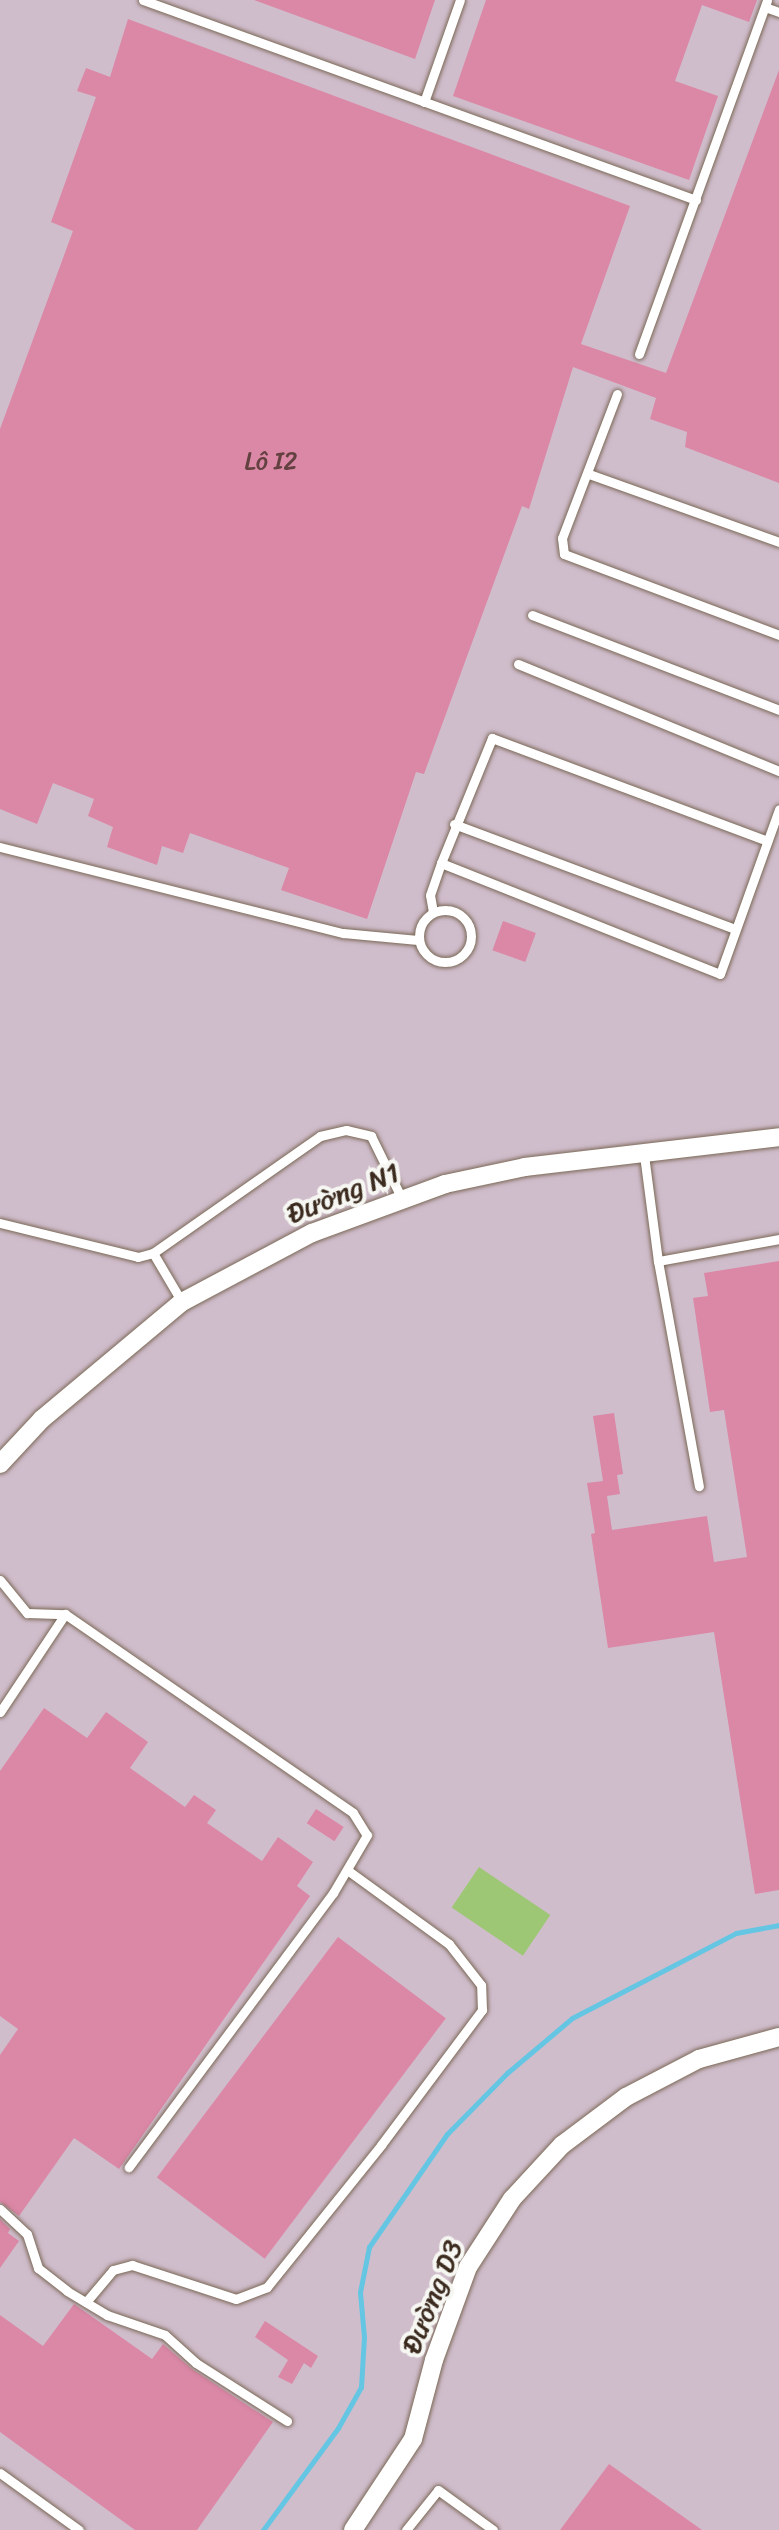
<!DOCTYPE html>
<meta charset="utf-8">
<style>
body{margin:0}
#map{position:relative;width:779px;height:2530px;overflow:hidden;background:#f2dec1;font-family:Sriracha,sans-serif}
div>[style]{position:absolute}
.industrial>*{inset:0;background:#d0bdcc;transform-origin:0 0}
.green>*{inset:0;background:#9dc774;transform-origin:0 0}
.stream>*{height:5px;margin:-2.5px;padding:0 2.5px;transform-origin:2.5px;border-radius:2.5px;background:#64c6e2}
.building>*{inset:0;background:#db87a6;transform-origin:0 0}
.roads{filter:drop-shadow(0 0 2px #7b6957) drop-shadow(0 0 2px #7b6957)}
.service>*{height:9px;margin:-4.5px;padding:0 4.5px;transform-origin:4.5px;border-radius:4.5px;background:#fff}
.service>.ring{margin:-4.5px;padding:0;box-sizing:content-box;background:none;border:9px solid #fff;border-radius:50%}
.minor>*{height:18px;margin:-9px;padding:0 9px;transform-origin:9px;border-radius:9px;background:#fff}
span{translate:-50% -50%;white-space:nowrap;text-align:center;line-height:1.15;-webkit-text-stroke:8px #f6f6f2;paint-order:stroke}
.number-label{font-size:24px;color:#634140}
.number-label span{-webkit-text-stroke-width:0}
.street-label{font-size:28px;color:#3b2a1e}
</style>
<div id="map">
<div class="industrial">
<i style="left:0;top:0;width:779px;height:2530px"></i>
</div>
<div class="green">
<i style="left:479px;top:1867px;width:86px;height:49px;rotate:34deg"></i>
</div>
<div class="stream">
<i style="left:263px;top:2530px;width:127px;rotate:-53.7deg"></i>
<i style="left:338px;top:2428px;width:47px;rotate:-60.7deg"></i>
<i style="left:361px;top:2387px;width:50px;rotate:-86.6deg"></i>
<i style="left:364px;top:2337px;width:45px;rotate:-95.1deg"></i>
<i style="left:360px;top:2292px;width:46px;rotate:-78.7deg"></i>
<i style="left:369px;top:2247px;width:137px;rotate:-55.4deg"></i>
<i style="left:447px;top:2134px;width:86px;rotate:-45.5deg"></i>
<i style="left:507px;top:2073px;width:85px;rotate:-40.2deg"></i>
<i style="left:572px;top:2018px;width:185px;rotate:-27.4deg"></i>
<i style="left:736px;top:1933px;width:44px;rotate:-10.5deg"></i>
</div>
<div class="building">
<i style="clip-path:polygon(254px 0,435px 0,415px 59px)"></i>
<i style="clip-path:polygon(486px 0,757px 0,749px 22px,702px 5px,675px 81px,718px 96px,689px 180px,453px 96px)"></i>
<i style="clip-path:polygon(128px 19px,630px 206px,581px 344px,666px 373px,779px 70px,779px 483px,685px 447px,687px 432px,650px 419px,656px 398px,573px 367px,529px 509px,522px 506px,424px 774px,416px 772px,367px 919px,281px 890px,289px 868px,190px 833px,183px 853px,162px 846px,157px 865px,107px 847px,113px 827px,88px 816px,94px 799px,53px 783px,37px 824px,0 809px,0 429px,73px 231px,51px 222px,96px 97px,77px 91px,86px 68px,110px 77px)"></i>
<i style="left:503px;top:921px;width:35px;height:31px;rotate:20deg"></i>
<i style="clip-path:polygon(779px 1261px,779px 1890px,755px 1894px,714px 1632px,608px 1648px,591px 1534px,595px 1533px,587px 1483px,603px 1481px,593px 1416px,614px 1413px,623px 1474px,617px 1475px,620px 1494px,607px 1496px,612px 1530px,707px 1516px,714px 1562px,747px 1557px,724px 1410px,710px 1412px,693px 1298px,708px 1296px,704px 1273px)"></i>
<i style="clip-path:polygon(44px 1708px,87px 1738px,106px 1712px,148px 1742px,130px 1768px,185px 1807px,194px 1795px,216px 1810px,207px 1823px,262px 1861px,278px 1837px,313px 1862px,297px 1886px,310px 1896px,119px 2169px,74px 2138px,19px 2216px,0 2202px,0 2055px,18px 2029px,0 2016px,0 1771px)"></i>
<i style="left:316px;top:1809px;width:33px;height:17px;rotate:33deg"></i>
<i style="left:338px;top:1937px;width:135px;height:301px;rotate:37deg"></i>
<i style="clip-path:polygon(0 2219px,10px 2229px,8px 2233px,19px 2241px,0 2268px)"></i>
<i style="clip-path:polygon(74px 2304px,152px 2359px,163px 2344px,192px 2369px,273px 2422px,197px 2530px,135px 2530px,0 2432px,0 2315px,43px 2346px)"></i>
<i style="clip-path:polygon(265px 2321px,318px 2356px,311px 2368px,304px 2363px,292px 2384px,278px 2377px,288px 2360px,255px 2337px)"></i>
<i style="clip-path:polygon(609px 2464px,702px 2530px,560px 2530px)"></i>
</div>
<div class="roads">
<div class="service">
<i style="left:143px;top:0;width:588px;rotate:19.88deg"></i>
<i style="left:765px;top:7px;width:15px;rotate:20deg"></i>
<i style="left:424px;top:102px;width:108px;rotate:-70.6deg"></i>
<i style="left:639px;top:354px;width:376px;rotate:-70.1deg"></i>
<i style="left:617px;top:394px;width:154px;rotate:110.9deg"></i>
<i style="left:562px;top:538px;width:16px;rotate:83deg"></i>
<i style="left:564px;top:554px;width:230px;rotate:20.6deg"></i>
<i style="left:589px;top:474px;width:202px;rotate:19.7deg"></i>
<i style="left:532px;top:615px;width:265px;rotate:21deg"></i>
<i style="left:518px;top:664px;width:282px;rotate:22.3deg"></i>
<i style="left:454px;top:824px;width:300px;rotate:20.5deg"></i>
<i style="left:0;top:847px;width:354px;rotate:14.1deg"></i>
<i style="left:343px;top:933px;width:75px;rotate:5.3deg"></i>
<i style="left:441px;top:863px;width:300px;rotate:21.7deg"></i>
<i style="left:720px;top:974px;width:175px;rotate:-70.3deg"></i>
<i class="ring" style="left:419px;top:910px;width:43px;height:43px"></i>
<i style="left:433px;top:912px;width:17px;rotate:-100deg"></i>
<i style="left:430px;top:895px;width:34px;rotate:-71deg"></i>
<i style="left:441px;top:863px;width:135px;rotate:-67.8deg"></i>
<i style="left:492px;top:738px;width:294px;rotate:20.5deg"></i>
<i style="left:644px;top:1155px;width:107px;rotate:82.5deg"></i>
<i style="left:658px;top:1261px;width:229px;rotate:79.7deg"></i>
<i style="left:0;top:1223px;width:142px;rotate:13.8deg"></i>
<i style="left:138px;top:1257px;width:16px;rotate:-15deg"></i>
<i style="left:153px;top:1253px;width:204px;rotate:-35deg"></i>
<i style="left:320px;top:1136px;width:27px;rotate:-13deg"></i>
<i style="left:346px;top:1130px;width:26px;rotate:13deg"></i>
<i style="left:371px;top:1136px;width:70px;rotate:63.8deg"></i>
<i style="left:153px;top:1253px;width:57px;rotate:59.4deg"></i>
<i style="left:658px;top:1261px;width:123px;rotate:-10.3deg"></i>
<i style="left:0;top:1580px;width:43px;rotate:50.7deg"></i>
<i style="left:27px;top:1613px;width:38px;rotate:2deg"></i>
<i style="left:65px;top:1614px;width:350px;rotate:34.6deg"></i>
<i style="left:353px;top:1813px;width:26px;rotate:58deg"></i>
<i style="left:367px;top:1835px;width:67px;rotate:120.4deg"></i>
<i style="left:333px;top:1893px;width:342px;rotate:126.7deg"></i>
<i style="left:0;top:1712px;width:118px;rotate:-56.4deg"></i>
<i style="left:0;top:2209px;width:37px;rotate:43deg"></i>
<i style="left:27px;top:2234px;width:36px;rotate:72deg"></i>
<i style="left:38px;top:2268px;width:37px;rotate:38deg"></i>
<i style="left:67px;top:2291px;width:47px;rotate:31deg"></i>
<i style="left:107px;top:2315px;width:61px;rotate:19deg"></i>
<i style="left:165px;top:2335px;width:42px;rotate:42.1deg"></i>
<i style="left:196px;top:2363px;width:108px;rotate:32.5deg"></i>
<i style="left:86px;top:2302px;width:42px;rotate:-49.8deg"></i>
<i style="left:113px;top:2270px;width:20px;rotate:-15deg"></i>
<i style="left:132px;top:2265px;width:109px;rotate:18.1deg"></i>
<i style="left:236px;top:2299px;width:33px;rotate:-21deg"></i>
<i style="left:267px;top:2287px;width:182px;rotate:-51.2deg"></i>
<i style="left:381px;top:2145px;width:169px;rotate:-53.2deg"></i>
<i style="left:482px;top:2010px;width:25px;rotate:-92deg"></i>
<i style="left:481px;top:1985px;width:52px;rotate:-128deg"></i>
<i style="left:449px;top:1944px;width:126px;rotate:-144deg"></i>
<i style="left:0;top:2473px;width:97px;rotate:35.8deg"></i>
<i style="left:406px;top:2530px;width:51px;rotate:-51.3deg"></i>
<i style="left:438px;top:2490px;width:68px;rotate:36deg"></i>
</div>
<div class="minor">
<i style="left:0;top:1464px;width:62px;rotate:-47deg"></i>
<i style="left:42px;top:1419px;width:182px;rotate:-39.9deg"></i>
<i style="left:182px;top:1302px;width:147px;rotate:-28deg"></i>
<i style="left:312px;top:1233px;width:142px;rotate:-20.2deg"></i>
<i style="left:445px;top:1184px;width:82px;rotate:-12deg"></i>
<i style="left:525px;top:1167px;width:256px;rotate:-6.7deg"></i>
<i style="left:353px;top:2530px;width:109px;rotate:-56.6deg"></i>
<i style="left:413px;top:2439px;width:82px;rotate:-75.1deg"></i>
<i style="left:434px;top:2360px;width:99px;rotate:-69.9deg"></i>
<i style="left:468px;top:2267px;width:81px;rotate:-57.1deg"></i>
<i style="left:512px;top:2199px;width:74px;rotate:-47.2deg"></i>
<i style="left:562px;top:2145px;width:80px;rotate:-36.9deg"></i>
<i style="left:626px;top:2097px;width:82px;rotate:-27.5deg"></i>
<i style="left:699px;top:2059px;width:83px;rotate:-15.4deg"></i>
</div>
</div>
<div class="number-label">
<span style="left:271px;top:462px">Lô I2</span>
</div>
<div class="street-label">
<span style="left:343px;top:1193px;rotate:-22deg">Đường N1</span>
<span style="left:432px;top:2297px;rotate:-68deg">Đường D3</span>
</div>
</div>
